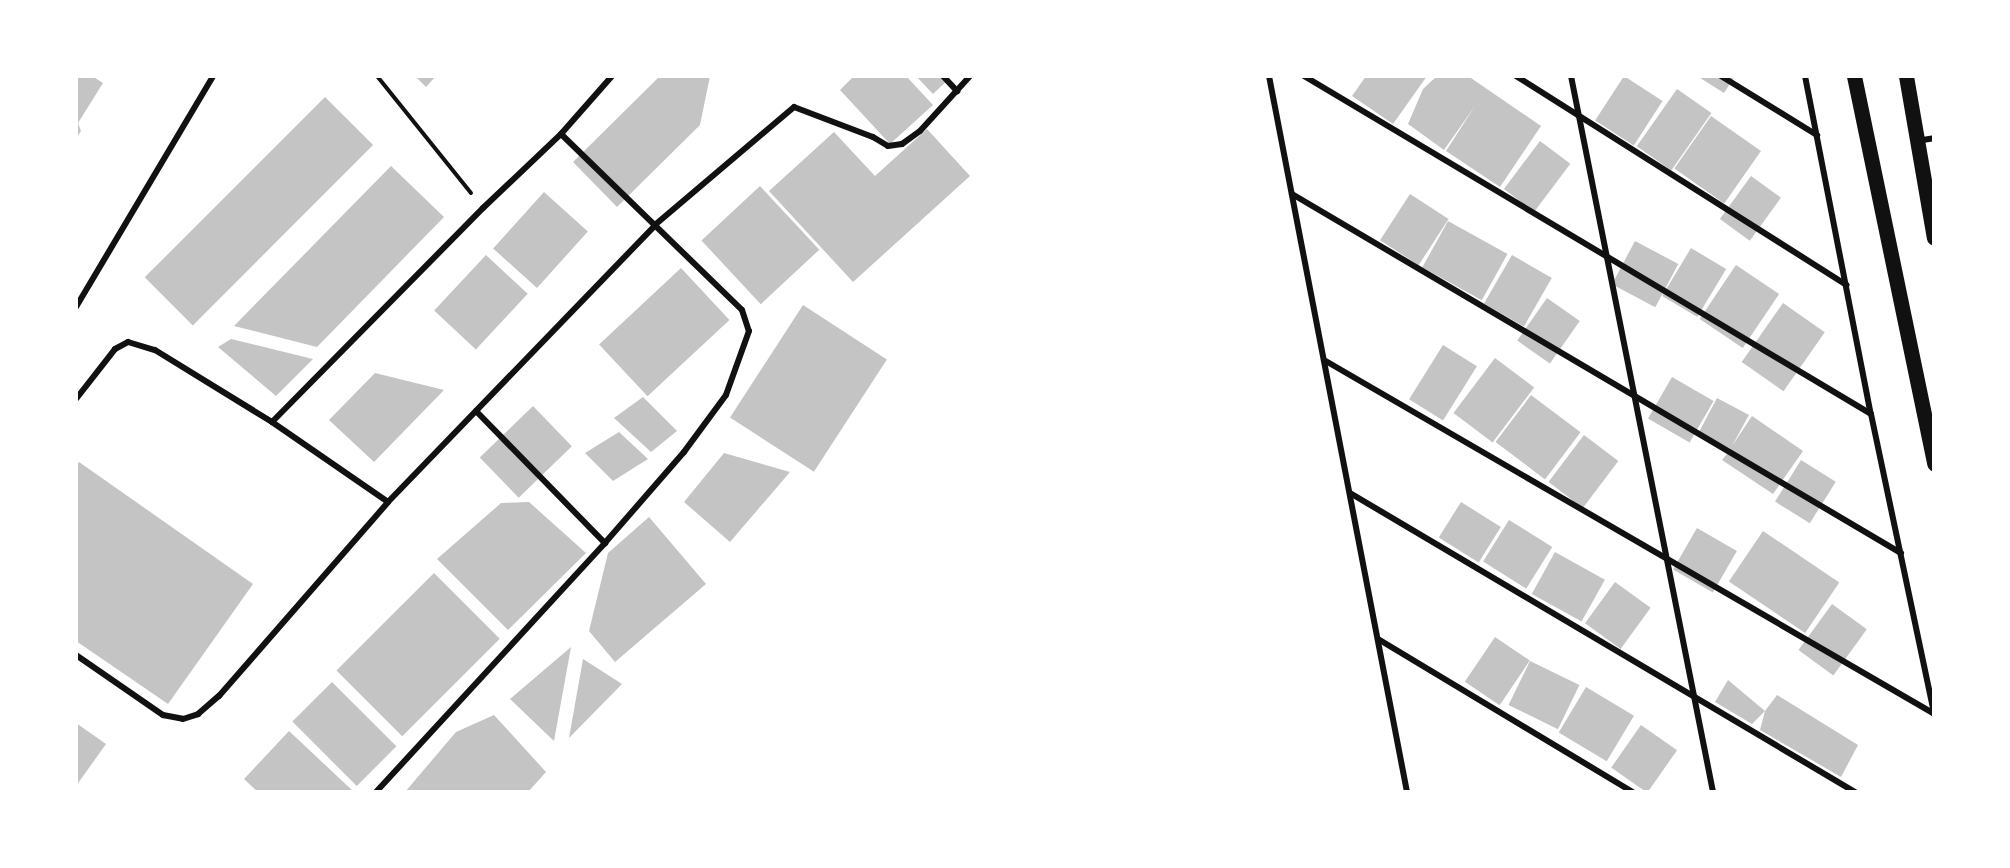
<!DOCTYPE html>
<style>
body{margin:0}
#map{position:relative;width:2010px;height:868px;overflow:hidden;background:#fff;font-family:Bitter,serif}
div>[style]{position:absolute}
.building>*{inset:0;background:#c4c4c4;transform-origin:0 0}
.path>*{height:4px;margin:-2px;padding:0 2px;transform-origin:2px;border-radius:2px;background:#111}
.minor>*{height:6px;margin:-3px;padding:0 3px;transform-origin:3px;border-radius:3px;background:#111}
.primary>*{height:15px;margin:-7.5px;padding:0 7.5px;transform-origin:7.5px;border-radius:7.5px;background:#111}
span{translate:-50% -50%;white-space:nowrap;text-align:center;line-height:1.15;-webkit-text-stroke:4.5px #fff;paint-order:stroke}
.frame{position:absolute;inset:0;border:78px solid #fff;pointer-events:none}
</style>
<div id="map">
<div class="building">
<i style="clip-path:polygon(76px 76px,92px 76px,103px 83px,78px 123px,81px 131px,76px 138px)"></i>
<i style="clip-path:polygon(415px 76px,436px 76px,426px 87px)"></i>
<i style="clip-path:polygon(660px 76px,710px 76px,700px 125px,617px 207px,573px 162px)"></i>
<i style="clip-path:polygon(854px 76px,906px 76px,933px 105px,890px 144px,840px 90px)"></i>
<i style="clip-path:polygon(916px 76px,952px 76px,933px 94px)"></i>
<i style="clip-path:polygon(1366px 76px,1427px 76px,1393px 124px,1352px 96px)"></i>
<i style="clip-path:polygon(1437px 76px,1468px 76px,1541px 126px,1500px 187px,1446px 151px,1475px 106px,1444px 150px,1408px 124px,1423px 89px)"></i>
<i style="left:1624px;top:76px;width:46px;height:53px;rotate:33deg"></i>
<i style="clip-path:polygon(1697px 76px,1735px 76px,1724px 93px)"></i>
<i style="left:1677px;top:89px;width:42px;height:70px;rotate:35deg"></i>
<i style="left:325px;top:97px;width:68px;height:255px;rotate:45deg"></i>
<i style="left:1711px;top:116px;width:61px;height:64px;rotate:35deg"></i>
<i style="clip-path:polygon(927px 129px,970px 176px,853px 282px,769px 191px,834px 132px,875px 176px)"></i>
<i style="left:1540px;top:141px;width:38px;height:60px;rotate:37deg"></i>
<i style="clip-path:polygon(391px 166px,444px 217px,317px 347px,234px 326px)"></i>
<i style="left:1751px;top:176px;width:37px;height:53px;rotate:36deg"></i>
<i style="left:760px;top:186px;width:87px;height:80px;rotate:47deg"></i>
<i style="left:544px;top:192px;width:59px;height:76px;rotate:42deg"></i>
<i style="left:1410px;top:194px;width:46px;height:55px;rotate:33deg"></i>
<i style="left:1448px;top:221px;width:68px;height:53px;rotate:29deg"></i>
<i style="left:1635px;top:241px;width:49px;height:49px;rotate:28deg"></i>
<i style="left:1691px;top:248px;width:41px;height:56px;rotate:31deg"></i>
<i style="left:486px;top:255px;width:57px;height:76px;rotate:43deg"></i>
<i style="left:1512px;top:255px;width:46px;height:56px;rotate:30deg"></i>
<i style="left:1736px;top:265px;width:52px;height:65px;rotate:34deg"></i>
<i style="left:681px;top:268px;width:71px;height:112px;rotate:47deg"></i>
<i style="left:1547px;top:298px;width:40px;height:52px;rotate:35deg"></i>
<i style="left:1783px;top:303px;width:51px;height:72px;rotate:35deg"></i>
<i style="left:803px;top:305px;width:100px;height:134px;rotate:33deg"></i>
<i style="clip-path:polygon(231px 339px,313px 359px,276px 396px,218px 347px)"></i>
<i style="left:1443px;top:345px;width:40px;height:64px;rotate:32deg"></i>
<i style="left:1495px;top:358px;width:49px;height:69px;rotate:37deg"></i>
<i style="clip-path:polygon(375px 373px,444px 390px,374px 462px,329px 420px)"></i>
<i style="left:1672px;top:377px;width:48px;height:48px;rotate:30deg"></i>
<i style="left:1531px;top:395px;width:62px;height:59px;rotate:37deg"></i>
<i style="clip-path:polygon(643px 397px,677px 431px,651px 452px,614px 418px)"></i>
<i style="clip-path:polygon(1717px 398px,1749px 415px,1732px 446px,1752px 416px,1803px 451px,1773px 494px,1722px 460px,1731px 449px,1699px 432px)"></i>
<i style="left:533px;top:406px;width:56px;height:74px;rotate:46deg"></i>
<i style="clip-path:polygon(619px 432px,648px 459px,613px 481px,585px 453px)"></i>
<i style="left:1584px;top:435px;width:43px;height:59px;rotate:37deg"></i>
<i style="clip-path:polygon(724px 453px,790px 472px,730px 542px,684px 502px)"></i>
<i style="left:1801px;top:460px;width:41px;height:49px;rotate:32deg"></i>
<i style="clip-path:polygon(79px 462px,253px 584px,168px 704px,76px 641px,76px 466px)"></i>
<i style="clip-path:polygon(529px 502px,586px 553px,508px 630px,437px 559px,501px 503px)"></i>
<i style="left:1461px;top:502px;width:47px;height:42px;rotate:32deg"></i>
<i style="clip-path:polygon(649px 517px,706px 584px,615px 662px,589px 631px,608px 553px)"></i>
<i style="left:1509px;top:520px;width:51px;height:49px;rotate:32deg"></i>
<i style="left:1697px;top:528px;width:46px;height:48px;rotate:30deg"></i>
<i style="left:1763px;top:531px;width:92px;height:61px;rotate:34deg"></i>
<i style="left:1555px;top:552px;width:57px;height:48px;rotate:29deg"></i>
<i style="left:434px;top:573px;width:93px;height:138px;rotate:45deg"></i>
<i style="left:1615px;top:582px;width:44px;height:51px;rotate:36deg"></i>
<i style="left:1832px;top:604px;width:43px;height:57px;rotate:36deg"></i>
<i style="left:1495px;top:637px;width:42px;height:54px;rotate:34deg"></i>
<i style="clip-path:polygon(571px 647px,554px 741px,510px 699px)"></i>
<i style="clip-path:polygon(583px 659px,622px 684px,569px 738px)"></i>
<i style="left:1530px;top:661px;width:55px;height:49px;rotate:26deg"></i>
<i style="clip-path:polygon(1728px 680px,1765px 711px,1752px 724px,1715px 702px)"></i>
<i style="left:332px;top:682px;width:91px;height:56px;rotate:45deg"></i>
<i style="left:1586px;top:687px;width:56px;height:53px;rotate:31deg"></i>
<i style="clip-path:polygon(1777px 695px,1858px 745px,1841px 777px,1760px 730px,1765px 711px)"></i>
<i style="clip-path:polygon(494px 715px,546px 772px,528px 792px,405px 792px,456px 732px)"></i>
<i style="clip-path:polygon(76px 723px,106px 744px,76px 786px)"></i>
<i style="left:1641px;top:725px;width:44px;height:52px;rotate:35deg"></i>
<i style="clip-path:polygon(289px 731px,354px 792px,258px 792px,244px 779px)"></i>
</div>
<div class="path">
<i style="left:377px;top:76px;width:150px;rotate:51.2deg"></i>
</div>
<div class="minor">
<i style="left:943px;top:76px;width:21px;rotate:47deg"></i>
<i style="left:1269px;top:76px;width:729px;rotate:79.09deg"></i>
<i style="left:1304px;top:76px;width:660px;rotate:30.8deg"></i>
<i style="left:1516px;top:76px;width:391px;rotate:32.3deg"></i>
<i style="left:1571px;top:76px;width:730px;rotate:78.78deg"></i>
<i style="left:1721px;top:76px;width:113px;rotate:31.6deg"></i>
<i style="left:1805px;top:76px;width:344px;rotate:79deg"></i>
<i style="left:1871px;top:414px;width:307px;rotate:78.1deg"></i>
<i style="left:561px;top:134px;width:77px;rotate:-48.7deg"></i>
<i style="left:1916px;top:141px;width:18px;rotate:-9deg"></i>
<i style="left:1292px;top:194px;width:707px;rotate:30.52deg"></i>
<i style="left:76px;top:307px;width:269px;rotate:-59.3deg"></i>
<i style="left:1324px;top:360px;width:704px;rotate:30.1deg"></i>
<i style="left:76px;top:399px;width:63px;rotate:-52deg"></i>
<i style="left:115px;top:349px;width:15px;rotate:-28deg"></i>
<i style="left:128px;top:342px;width:28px;rotate:17deg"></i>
<i style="left:155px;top:350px;width:137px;rotate:31.6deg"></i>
<i style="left:272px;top:422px;width:141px;rotate:34.6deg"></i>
<i style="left:388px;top:502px;width:386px;rotate:-46deg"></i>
<i style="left:656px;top:224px;width:181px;rotate:-40.3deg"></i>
<i style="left:794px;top:107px;width:85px;rotate:20.8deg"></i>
<i style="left:873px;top:137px;width:17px;rotate:31deg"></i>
<i style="left:888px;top:146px;width:14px;rotate:-8deg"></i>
<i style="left:902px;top:144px;width:22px;rotate:-36deg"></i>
<i style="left:920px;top:131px;width:74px;rotate:-47.7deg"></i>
<i style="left:476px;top:411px;width:185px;rotate:45.7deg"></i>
<i style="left:272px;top:422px;width:301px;rotate:-45.4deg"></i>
<i style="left:483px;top:208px;width:108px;rotate:-43.5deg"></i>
<i style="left:561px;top:134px;width:252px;rotate:44.2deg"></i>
<i style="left:742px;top:310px;width:22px;rotate:72deg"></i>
<i style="left:749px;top:331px;width:68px;rotate:109.8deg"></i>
<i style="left:726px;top:395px;width:71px;rotate:126.4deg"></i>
<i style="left:684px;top:452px;width:121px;rotate:131deg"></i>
<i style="left:605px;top:543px;width:338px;rotate:132.6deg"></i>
<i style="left:1350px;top:493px;width:587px;rotate:30.63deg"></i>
<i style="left:1378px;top:639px;width:297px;rotate:31deg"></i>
<i style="left:76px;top:655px;width:106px;rotate:34.6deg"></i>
<i style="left:163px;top:715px;width:20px;rotate:11deg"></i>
<i style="left:183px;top:719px;width:16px;rotate:-18deg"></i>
<i style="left:198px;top:714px;width:28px;rotate:-41deg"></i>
<i style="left:219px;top:696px;width:257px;rotate:-48.9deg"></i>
</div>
<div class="primary">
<i style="left:1854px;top:76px;width:396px;rotate:78.3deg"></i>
<i style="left:1906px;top:76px;width:164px;rotate:80.2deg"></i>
</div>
<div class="frame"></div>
</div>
